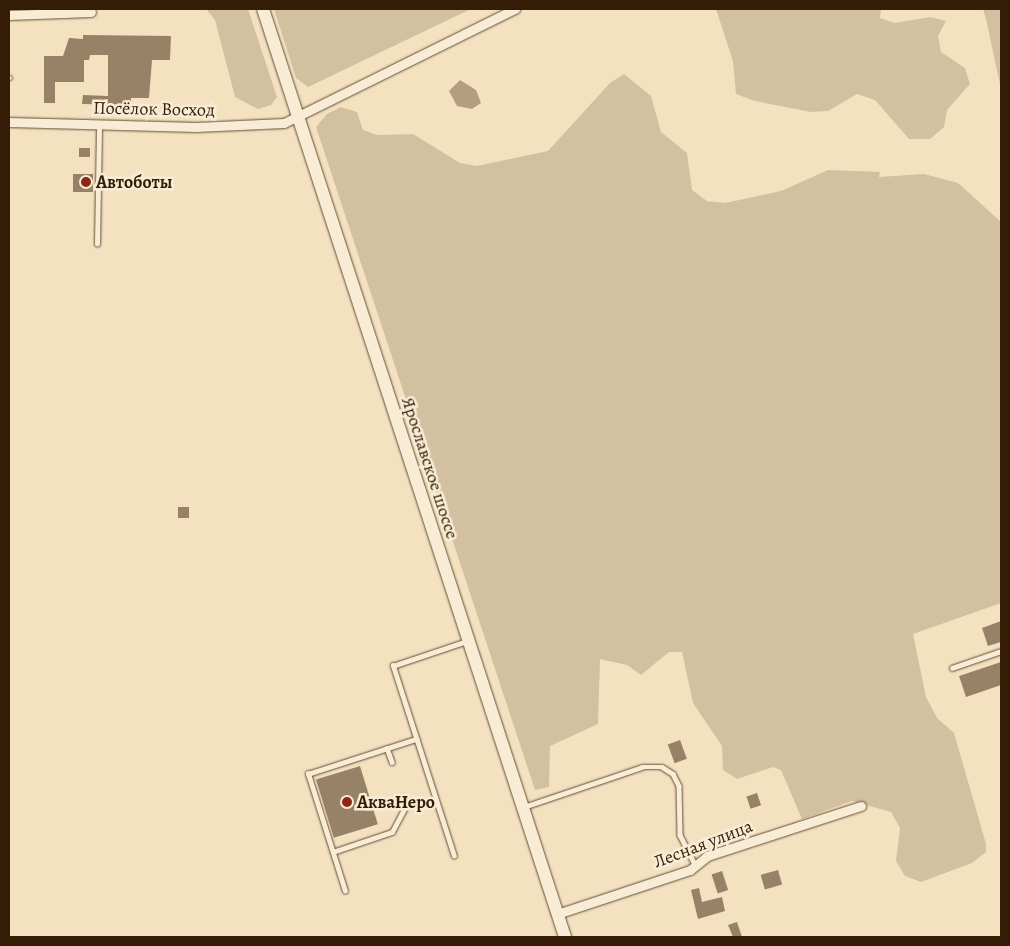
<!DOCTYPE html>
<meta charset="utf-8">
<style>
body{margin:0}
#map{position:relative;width:1010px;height:946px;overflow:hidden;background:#f4e1c0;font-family:Alegreya,serif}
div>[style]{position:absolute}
.green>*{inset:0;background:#d3c0a0}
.water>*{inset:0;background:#b39e81}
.building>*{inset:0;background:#988267;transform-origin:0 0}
.roads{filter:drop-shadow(0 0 1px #644d34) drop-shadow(0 0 1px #644d34)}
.lane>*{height:4.5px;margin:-2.25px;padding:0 2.25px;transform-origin:2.25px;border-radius:2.25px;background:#f8ecd6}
.street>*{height:9px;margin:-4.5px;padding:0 4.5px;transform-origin:4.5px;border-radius:4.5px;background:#f8ecd6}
.secondary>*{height:12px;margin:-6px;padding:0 6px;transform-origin:6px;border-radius:6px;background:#f8ecd6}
.dots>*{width:14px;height:14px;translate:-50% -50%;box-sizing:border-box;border:2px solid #f8ecd6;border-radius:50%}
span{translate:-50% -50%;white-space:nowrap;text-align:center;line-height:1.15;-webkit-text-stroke:5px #f8ecd6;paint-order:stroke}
.street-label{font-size:18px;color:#341c06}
.poi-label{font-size:18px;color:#341c06;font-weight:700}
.left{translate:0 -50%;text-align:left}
.frame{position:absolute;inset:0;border:10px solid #341c06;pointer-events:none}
</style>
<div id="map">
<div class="green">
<i style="clip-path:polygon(206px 9px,248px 9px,277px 97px,271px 105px,258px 109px,235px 97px,215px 20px)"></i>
<i style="clip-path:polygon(274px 9px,471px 9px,308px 87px,296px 78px)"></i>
<i style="clip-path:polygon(716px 9px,881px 9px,880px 18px,895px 23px,930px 17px,946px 21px,938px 36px,941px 52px,965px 68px,970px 84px,947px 110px,944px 127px,930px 139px,909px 139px,875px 100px,857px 94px,828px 111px,811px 112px,755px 101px,736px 94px,733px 61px)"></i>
<i style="clip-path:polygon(983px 9px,1001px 9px,1001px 89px,986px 19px)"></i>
<i style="clip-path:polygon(624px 74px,651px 96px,661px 132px,687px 153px,692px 190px,707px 201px,725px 203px,781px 191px,828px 170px,880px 172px,879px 177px,924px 174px,958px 183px,1001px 222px,1001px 603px,913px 634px,926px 697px,937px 718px,954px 733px,986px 844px,986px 852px,972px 863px,921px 882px,905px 876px,896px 861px,900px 828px,891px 812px,852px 801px,802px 819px,781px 770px,773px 767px,737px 779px,723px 770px,722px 746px,693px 703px,682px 652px,669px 652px,641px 675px,627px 665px,600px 659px,598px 724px,550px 746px,549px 787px,535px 790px,316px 127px,327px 114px,341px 107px,357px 112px,363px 130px,377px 135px,413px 134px,460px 163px,477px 166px,548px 151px,610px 83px)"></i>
</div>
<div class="water">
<i style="clip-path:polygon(460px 80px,476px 90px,481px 103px,472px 109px,457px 106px,449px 91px)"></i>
</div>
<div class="building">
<i style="clip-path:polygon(83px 35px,171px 36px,170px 60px,152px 60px,149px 98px,131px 98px,131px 105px,82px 104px,83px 95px,108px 96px,108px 55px,90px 55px,89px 60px,84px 60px,84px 82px,55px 82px,55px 103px,44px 103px,44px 56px,63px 56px,69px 38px,83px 39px)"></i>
<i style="left:79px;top:148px;width:11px;height:9px"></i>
<i style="left:73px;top:174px;width:20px;height:18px"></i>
<i style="left:178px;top:507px;width:11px;height:11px"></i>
<i style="clip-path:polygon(1001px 621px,1001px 642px,988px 646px,982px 628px)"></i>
<i style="clip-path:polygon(1001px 662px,1001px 685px,966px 697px,959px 676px)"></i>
<i style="left:680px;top:740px;width:20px;height:13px;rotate:70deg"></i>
<i style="left:360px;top:766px;width:61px;height:46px;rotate:73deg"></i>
<i style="left:757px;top:793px;width:13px;height:11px;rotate:72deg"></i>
<i style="left:778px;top:870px;width:15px;height:18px;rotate:74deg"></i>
<i style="left:722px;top:871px;width:20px;height:11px;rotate:72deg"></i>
<i style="clip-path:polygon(699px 888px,702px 902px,722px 897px,725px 911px,698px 919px,691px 890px)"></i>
<i style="clip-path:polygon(737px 922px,742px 937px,733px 937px,728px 925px)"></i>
</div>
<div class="roads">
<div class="lane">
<i style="left:9px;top:78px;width:1px"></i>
<i style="left:97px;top:244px;width:119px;rotate:-89deg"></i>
<i style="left:952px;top:668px;width:52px;rotate:-19.1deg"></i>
<i style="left:387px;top:748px;width:15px;rotate:70deg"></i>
<i style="left:524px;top:807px;width:125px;rotate:-18.7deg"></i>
<i style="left:642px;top:767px;width:20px"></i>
<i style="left:662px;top:767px;width:13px;rotate:32deg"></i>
<i style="left:673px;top:774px;width:13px;rotate:63deg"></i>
<i style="left:679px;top:786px;width:49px;rotate:88.8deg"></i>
<i style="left:680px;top:835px;width:34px;rotate:63deg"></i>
<i style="left:333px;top:852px;width:62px;rotate:-18.7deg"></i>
<i style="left:392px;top:832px;width:30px;rotate:-62deg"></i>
<i style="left:406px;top:806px;width:9px;rotate:-111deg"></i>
<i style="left:454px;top:856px;width:200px;rotate:-107.8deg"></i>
<i style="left:393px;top:666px;width:78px;rotate:-18.7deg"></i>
<i style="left:345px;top:891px;width:123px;rotate:-107.5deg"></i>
<i style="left:308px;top:774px;width:114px;rotate:-18deg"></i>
</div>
<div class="street">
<i style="left:9px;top:15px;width:82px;rotate:-2.1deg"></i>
<i style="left:9px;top:122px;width:187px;rotate:1.5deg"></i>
<i style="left:196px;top:127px;width:88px;rotate:-2.6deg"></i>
<i style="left:284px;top:123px;width:258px;rotate:-26.3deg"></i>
<i style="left:557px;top:914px;width:140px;rotate:-18.3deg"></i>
<i style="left:690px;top:870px;width:22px;rotate:-39deg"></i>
<i style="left:707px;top:856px;width:162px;rotate:-18deg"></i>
</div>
<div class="secondary">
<i style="left:263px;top:9px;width:976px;rotate:71.97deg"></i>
</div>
</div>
<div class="dots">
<i style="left:86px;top:182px;background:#8f2418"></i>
<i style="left:347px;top:802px;background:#8f2418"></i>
</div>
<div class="street-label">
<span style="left:154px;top:109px;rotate:1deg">Посёлок Восход</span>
<span style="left:430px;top:468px;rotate:72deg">Ярославское шоссе</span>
<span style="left:703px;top:844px;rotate:-21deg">Лесная улица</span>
</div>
<div class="poi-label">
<span class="left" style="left:96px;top:182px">Автоботы</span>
<span class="left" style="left:357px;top:802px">АкваНеро</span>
</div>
<div class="frame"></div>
</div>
